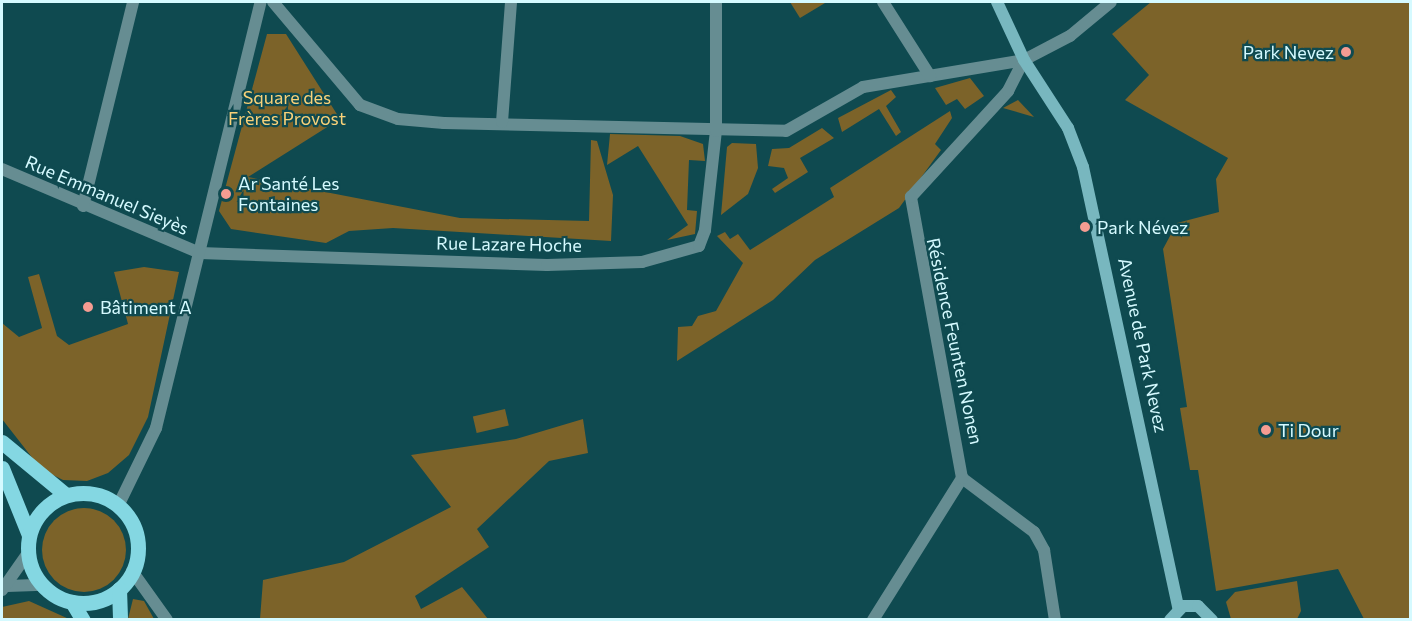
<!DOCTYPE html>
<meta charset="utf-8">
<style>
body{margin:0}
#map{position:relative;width:1412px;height:621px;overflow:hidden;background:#0f4a50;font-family:Commissioner,sans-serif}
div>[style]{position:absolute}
.green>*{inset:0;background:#7c6329;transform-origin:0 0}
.round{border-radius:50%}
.street>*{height:12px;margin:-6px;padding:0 6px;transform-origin:6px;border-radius:6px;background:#668d92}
.secondary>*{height:12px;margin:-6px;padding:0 6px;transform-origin:6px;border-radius:6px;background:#78b7bf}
.primary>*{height:15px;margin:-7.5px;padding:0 7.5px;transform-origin:7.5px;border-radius:7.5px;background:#84d7e2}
.primary>.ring{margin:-7.5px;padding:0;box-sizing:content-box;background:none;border:15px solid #84d7e2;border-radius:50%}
.dots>*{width:16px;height:16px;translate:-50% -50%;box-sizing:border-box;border:3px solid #0f4a50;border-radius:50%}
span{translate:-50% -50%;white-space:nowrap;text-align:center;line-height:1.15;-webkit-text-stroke:4.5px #0f4a50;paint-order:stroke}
.poi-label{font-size:18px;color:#d5faff}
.right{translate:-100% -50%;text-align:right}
.left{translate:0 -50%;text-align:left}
.park-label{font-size:18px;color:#f8d179}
.street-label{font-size:18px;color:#d5faff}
.frame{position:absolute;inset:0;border:3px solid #d5faff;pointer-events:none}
</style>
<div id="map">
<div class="green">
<i style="clip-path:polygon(790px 2px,825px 2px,825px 3px,800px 18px)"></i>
<i style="clip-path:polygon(1151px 2px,1410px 2px,1410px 619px,1364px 619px,1338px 569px,1216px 591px,1198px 470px,1190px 470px,1180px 408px,1187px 407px,1163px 249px,1177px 223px,1219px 212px,1216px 179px,1228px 158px,1125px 100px,1149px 75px,1112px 34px)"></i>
<i style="clip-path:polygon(267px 34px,286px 34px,340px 119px,248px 177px,460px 218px,589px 221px,591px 140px,597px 141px,613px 195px,611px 241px,393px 228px,349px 231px,326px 243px,231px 229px,219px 211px)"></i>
<i style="clip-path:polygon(970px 78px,984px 96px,965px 109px,957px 99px,946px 105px,935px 88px)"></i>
<i style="clip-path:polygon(891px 90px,896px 97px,886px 106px,901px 132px,896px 136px,879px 109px,842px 132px,838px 118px)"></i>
<i style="clip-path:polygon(1018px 100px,1034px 117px,1003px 108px)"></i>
<i style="clip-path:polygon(950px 111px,952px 118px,935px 144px,941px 150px,899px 208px,815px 260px,773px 300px,677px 361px,678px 327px,692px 326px,698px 316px,716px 311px,743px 263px,717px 236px,725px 232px,730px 239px,738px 234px,750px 250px,834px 197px,830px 188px)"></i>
<i style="clip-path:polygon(822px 128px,834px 138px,800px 158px,808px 172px,775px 193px,772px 189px,788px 178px,784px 168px,768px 166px,772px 149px,789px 148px)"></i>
<i style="clip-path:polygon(610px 134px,680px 136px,703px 144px,705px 161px,689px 160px,687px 210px,697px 211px,695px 234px,667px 240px,688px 225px,638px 146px,607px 165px)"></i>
<i style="clip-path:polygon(732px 143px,756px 144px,758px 168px,748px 194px,721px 215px,727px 147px)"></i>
<i style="clip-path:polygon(144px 267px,179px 272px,148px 417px,129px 455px,108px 473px,87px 481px,63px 480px,41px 469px,2px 419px,2px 323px,19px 337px,42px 328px,28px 277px,39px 274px,57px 336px,69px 345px,128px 324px,114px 272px)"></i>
<i style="left:505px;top:409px;width:17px;height:33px;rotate:77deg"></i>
<i style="clip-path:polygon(583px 419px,588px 453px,549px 461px,477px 529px,489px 547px,415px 596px,421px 609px,462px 587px,488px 619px,260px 619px,263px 580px,344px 562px,451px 507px,411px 455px,516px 439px)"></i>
<i class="round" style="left:42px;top:508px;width:84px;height:84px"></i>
<i style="clip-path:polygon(1297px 581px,1301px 611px,1297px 619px,1231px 619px,1226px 602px,1235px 592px)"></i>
<i style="clip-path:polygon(133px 599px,144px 601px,154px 619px,128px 619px)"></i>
<i style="clip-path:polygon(29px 601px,69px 619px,2px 619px,2px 607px)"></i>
</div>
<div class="street">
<i style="left:273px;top:2px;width:135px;rotate:49.8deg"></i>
<i style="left:360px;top:105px;width:40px;rotate:20.2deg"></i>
<i style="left:398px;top:119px;width:46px;rotate:5deg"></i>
<i style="left:444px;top:123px;width:342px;rotate:1.3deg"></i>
<i style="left:786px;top:131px;width:89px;rotate:-29.7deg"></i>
<i style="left:863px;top:87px;width:163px;rotate:-9.5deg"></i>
<i style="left:883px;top:2px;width:88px;rotate:57.6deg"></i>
<i style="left:502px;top:122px;width:120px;rotate:-85.7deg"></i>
<i style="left:2px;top:169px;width:215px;rotate:23deg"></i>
<i style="left:200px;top:253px;width:347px;rotate:2deg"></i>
<i style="left:547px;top:265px;width:95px;rotate:-1.8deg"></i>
<i style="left:642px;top:262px;width:59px;rotate:-15.7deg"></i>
<i style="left:699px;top:246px;width:17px;rotate:-69deg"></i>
<i style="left:705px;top:230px;width:100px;rotate:-83.7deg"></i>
<i style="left:716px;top:131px;width:129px;rotate:-90deg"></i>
<i style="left:83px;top:206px;width:210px;rotate:-76.2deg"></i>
<i style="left:962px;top:478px;width:90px;rotate:36.9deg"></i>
<i style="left:1034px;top:532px;width:21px;rotate:61deg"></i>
<i style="left:1044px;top:550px;width:71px;rotate:81.1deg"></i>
<i style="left:118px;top:506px;width:87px;rotate:-64deg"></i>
<i style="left:156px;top:428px;width:439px;rotate:-76.2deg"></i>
<i style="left:132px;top:571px;width:60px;rotate:54.5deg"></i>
<i style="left:7px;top:586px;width:36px;rotate:-2deg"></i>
<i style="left:2px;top:590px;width:45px;rotate:-54.9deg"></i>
<i style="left:873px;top:620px;width:168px;rotate:-57.9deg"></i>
<i style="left:962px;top:478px;width:286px;rotate:-100.3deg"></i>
<i style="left:911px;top:197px;width:144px;rotate:-47.5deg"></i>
<i style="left:1008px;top:91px;width:35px;rotate:-63deg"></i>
<i style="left:1024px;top:60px;width:52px;rotate:-27.6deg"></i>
<i style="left:1070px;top:36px;width:53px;rotate:-39.7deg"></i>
</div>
<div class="secondary">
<i style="left:997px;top:2px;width:64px;rotate:65deg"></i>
<i style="left:1024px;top:60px;width:81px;rotate:57.1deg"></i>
<i style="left:1068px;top:128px;width:42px;rotate:69deg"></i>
<i style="left:1083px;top:167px;width:453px;rotate:77.8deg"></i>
<i style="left:1170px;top:620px;width:19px;rotate:-47deg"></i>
<i style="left:1183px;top:606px;width:15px"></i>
<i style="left:1198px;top:606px;width:20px;rotate:45deg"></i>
</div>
<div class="primary">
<i style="left:2px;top:442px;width:83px;rotate:39.6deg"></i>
<i style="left:2px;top:468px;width:72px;rotate:68.1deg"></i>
<i class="ring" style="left:28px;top:493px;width:95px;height:95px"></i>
<i style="left:119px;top:589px;width:31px;rotate:88deg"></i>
<i style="left:72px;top:602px;width:21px;rotate:59deg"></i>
</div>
<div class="dots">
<i style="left:1346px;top:52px;background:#f59c92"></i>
<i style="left:226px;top:194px;background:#f59c92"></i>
<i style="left:1085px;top:227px;background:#f59c92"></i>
<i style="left:88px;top:307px;background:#f59c92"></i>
<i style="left:1266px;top:430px;background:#f59c92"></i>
</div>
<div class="poi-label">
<span class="right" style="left:1334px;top:52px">Park Nevez</span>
<span class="left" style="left:238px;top:194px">Ar Santé Les<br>Fontaines</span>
<span class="left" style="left:1097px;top:227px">Park Névez</span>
<span class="left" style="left:100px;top:307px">Bâtiment A</span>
<span class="left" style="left:1278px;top:430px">Ti Dour</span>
</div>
<div class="park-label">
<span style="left:287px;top:108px">Square des<br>Frères Provost</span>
</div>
<div class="street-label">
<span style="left:107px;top:195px;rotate:23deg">Rue Emmanuel Sieyès</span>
<span style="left:509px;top:244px;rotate:1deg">Rue Lazare Hoche</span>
<span style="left:955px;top:341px;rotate:78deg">Résidence Feunten Nonen</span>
<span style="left:1143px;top:345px;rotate:78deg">Avenue de Park Nevez</span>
</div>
<div class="frame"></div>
</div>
